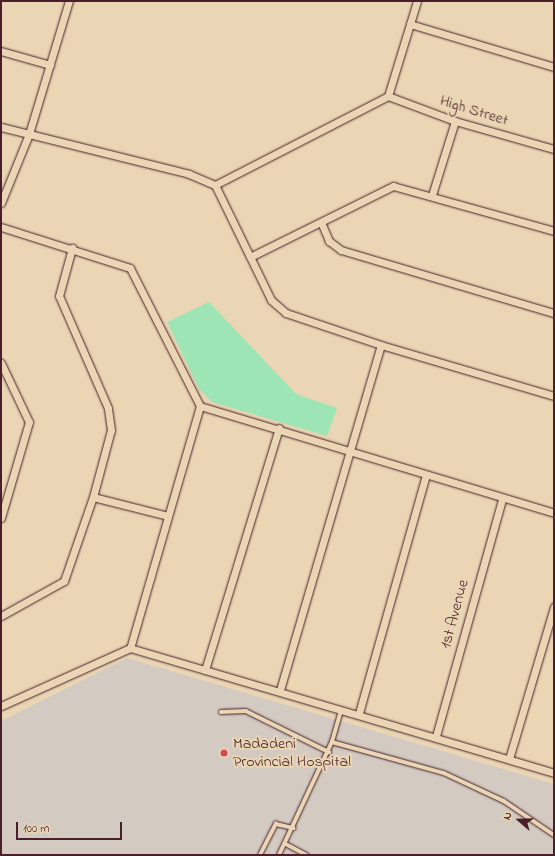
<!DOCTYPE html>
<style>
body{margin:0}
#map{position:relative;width:555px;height:856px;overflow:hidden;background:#ead6b4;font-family:"Indie Flower",sans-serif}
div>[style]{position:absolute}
.built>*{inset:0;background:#d3cbc1}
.green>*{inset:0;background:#9de5b4}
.roads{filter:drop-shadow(0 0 1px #4a1f2b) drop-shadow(0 0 1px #4a1f2b)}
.service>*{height:3.5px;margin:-1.75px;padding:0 1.75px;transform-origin:1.75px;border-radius:1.75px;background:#ead6b4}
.minor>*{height:7px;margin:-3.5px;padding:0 3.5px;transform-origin:3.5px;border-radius:3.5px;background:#ead6b4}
.dots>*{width:11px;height:11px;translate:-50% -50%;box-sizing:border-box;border:2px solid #ead6b4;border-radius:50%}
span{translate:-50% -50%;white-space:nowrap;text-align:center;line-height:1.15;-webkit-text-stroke:4px #ead6b4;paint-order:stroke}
.street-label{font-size:16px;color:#4a1f2b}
.poi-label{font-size:16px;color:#4a1f2b}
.left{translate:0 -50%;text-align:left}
.frame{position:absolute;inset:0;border:2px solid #4a1f2b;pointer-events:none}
.north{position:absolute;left:499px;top:800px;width:40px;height:40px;-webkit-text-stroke:3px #ead6b4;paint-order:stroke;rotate:290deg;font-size:11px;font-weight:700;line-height:16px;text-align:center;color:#4a1f2b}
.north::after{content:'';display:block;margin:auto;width:14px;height:18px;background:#4a1f2b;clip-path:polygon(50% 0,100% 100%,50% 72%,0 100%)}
.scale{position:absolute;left:16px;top:822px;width:106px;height:18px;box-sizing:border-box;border:2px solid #4a1f2b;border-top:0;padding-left:5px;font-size:12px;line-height:14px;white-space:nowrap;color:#4a1f2b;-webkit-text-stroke:3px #ead6b4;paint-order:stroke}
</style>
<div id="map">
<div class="built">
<i style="clip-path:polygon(127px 658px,554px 784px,554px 855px,1px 855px,1px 721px)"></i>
</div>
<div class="green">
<i style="clip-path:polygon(209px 302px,296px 394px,337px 408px,327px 436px,212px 402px,199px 389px,167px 322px)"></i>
</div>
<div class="roads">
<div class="service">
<i style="left:221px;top:712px;width:25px;rotate:-2deg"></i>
<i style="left:246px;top:711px;width:93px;rotate:26.3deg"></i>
<i style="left:332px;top:742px;width:33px;rotate:-74deg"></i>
<i style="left:286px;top:844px;width:24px;rotate:28deg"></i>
<i style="left:260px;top:855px;width:35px;rotate:-63deg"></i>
<i style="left:276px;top:824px;width:18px;rotate:13deg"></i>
<i style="left:279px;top:855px;width:125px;rotate:-64.9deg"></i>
<i style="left:332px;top:742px;width:116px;rotate:15.5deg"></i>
<i style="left:444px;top:773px;width:66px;rotate:25deg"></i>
<i style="left:504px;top:801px;width:60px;rotate:34.2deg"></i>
</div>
<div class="minor">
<i style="left:410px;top:24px;width:150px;rotate:16.6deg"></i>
<i style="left:1px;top:51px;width:51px;rotate:15.9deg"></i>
<i style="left:388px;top:96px;width:72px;rotate:20.5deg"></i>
<i style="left:455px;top:121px;width:103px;rotate:15.8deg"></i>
<i style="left:1px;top:127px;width:194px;rotate:14deg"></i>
<i style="left:189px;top:174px;width:28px;rotate:23deg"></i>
<i style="left:215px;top:185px;width:128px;rotate:64deg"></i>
<i style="left:271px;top:300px;width:20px;rotate:41deg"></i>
<i style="left:286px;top:313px;width:100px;rotate:18.6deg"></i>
<i style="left:381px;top:345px;width:180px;rotate:16.4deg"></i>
<i style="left:215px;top:185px;width:195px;rotate:-27.2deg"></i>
<i style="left:388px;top:96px;width:99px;rotate:-73deg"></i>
<i style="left:432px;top:195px;width:77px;rotate:-72.7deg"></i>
<i style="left:1px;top:203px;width:74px;rotate:-67.9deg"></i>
<i style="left:29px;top:134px;width:139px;rotate:-73.3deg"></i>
<i style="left:321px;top:222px;width:21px;rotate:67deg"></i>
<i style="left:329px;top:241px;width:15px;rotate:37deg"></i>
<i style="left:341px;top:250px;width:222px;rotate:16.5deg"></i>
<i style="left:1px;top:227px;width:135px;rotate:17.6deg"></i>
<i style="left:130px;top:268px;width:155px;rotate:63.1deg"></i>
<i style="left:200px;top:406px;width:252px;rotate:106.1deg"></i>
<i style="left:250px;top:257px;width:160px;rotate:-26.4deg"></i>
<i style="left:393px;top:186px;width:167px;rotate:15.6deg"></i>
<i style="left:1px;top:363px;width:65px;rotate:64.6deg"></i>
<i style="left:29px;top:422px;width:100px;rotate:106.3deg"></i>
<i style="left:200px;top:406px;width:370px;rotate:16.8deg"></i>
<i style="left:93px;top:497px;width:77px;rotate:14.2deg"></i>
<i style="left:1px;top:616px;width:72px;rotate:-29.1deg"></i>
<i style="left:64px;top:581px;width:89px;rotate:-71deg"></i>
<i style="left:93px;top:497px;width:69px;rotate:-75deg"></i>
<i style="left:111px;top:430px;width:22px;rotate:-98deg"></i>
<i style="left:108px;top:408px;width:122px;rotate:-113.6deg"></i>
<i style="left:59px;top:296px;width:50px;rotate:-74.8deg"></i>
<i style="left:205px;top:670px;width:253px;rotate:-73deg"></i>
<i style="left:280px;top:690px;width:359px;rotate:-73.7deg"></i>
<i style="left:1px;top:706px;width:141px;rotate:-24.2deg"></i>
<i style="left:130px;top:648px;width:442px;rotate:16.4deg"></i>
<i style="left:359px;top:713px;width:247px;rotate:-74.3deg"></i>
<i style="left:436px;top:736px;width:246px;rotate:-74.4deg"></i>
<i style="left:509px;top:759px;width:159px;rotate:-73.5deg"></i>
</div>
</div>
<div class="dots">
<i style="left:224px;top:753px;background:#d1495b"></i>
</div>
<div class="street-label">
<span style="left:474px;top:111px;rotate:17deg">High Street</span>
<span style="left:455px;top:614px;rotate:-75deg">1st Avenue</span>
</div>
<div class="poi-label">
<span class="left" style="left:233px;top:753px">Madadeni<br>Provincial Hospital</span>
</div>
<div class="frame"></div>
<div class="north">N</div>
<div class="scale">100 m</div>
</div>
